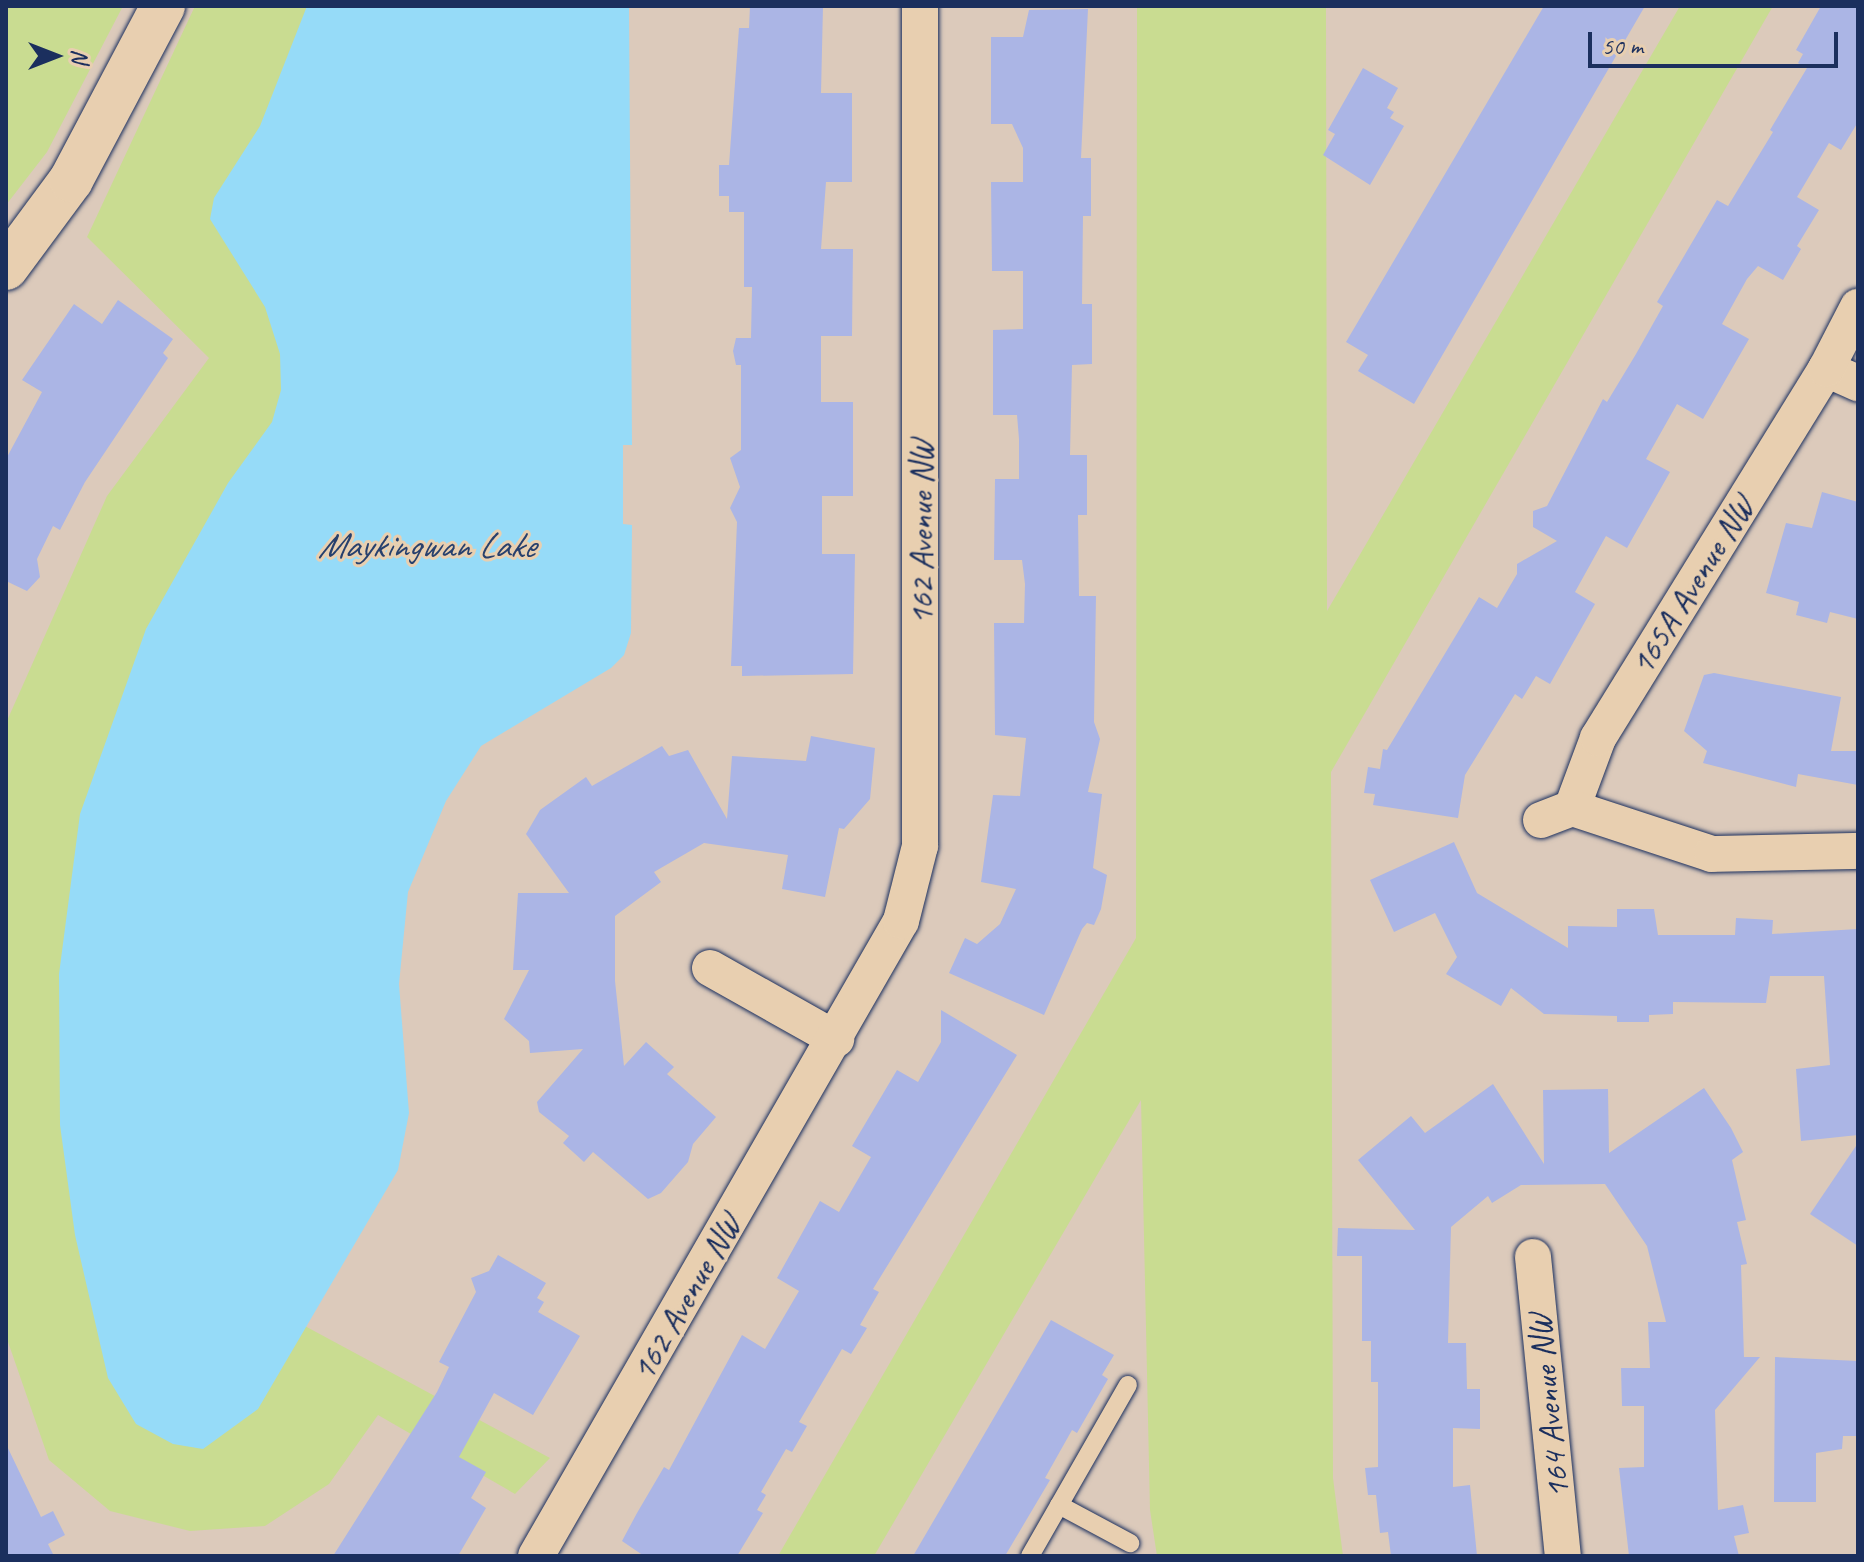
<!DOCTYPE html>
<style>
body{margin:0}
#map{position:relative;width:1864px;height:1562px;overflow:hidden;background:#dccabb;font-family:Caveat,sans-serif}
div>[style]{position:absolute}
.green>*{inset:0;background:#c9dc91}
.water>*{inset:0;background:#96dbf8}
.building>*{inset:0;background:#abb5e5}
.roads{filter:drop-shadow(0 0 2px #1b2f5e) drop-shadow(0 0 2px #1b2f5e)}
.service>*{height:18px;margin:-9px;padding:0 9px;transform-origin:9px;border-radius:9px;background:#e8cfb0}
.minor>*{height:36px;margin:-18px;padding:0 18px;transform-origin:18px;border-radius:18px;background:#e8cfb0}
.tertiary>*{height:44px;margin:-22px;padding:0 22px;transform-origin:22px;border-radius:22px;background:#e8cfb0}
span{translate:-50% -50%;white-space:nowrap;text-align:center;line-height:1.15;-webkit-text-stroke:6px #e8cfb0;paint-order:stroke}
.street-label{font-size:34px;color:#1b2f5e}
.water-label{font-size:36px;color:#27406d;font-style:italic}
.frame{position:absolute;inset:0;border:8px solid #1b2f5e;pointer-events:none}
.north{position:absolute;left:16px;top:16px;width:80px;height:80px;-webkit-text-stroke:6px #e8cfb0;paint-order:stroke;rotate:90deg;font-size:22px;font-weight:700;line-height:32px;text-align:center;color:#1b2f5e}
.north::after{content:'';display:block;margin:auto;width:28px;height:36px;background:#1b2f5e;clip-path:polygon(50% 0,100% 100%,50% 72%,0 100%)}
.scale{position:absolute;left:1588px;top:32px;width:250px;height:36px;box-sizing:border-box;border:4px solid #1b2f5e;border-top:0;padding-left:10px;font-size:24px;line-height:28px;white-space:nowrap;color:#1b2f5e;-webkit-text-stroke:6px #e8cfb0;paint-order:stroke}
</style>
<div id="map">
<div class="green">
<i style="clip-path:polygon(6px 6px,123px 6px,47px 152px,6px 205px)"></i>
<i style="clip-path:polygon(195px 6px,317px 6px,315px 363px,160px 1332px,303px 1325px,550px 1458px,515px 1494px,378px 1415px,329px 1484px,265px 1526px,190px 1531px,110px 1511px,49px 1460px,7px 1339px,6px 723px,107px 496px,209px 358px,87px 237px)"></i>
<i style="clip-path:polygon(1137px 6px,1326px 6px,1327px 611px,1680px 6px,1773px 6px,1331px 772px,1333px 1478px,1343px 1556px,1157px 1556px,1150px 1510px,1141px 1100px,874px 1556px,778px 1556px,1136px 938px)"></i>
</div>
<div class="water">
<i style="clip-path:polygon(307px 6px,629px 6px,632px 445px,623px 445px,623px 524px,632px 525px,631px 633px,624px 655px,611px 668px,481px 746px,446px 801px,408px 892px,399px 984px,409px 1113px,398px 1170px,258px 1409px,203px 1449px,173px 1444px,136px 1424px,108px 1378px,75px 1235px,60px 1125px,59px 974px,80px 814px,146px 629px,228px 483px,272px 422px,281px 390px,280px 354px,265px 307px,210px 219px,214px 198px,260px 126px)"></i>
</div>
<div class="building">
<i style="clip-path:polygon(750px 6px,823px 6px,821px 93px,852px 93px,852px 182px,826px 182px,821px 249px,853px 249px,852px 336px,821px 336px,821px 402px,853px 402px,853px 496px,822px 496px,822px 554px,855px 554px,853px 674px,742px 676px,742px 666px,731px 666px,737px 522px,730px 508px,740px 487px,730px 458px,741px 450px,741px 365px,736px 365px,733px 351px,736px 338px,751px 338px,752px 287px,744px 287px,744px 212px,729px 212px,729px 196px,719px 196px,719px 165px,729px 165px,739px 28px,749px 28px)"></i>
<i style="clip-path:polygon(1544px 6px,1645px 6px,1414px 404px,1358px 371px,1368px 355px,1346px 342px)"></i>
<i style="clip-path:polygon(1821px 6px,1858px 6px,1858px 122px,1841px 150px,1829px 143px,1797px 197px,1819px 210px,1797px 246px,1801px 249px,1783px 280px,1758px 266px,1747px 279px,1722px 324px,1749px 339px,1703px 419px,1677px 404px,1646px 459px,1670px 472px,1627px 548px,1606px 536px,1575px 592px,1595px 604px,1550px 684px,1536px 676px,1522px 699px,1515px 694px,1465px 775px,1458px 818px,1373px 805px,1375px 794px,1364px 793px,1368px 767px,1380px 769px,1383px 749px,1387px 750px,1479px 597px,1497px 608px,1517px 574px,1517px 564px,1557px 541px,1533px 527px,1533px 511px,1547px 506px,1603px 399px,1607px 402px,1636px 354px,1663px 306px,1657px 302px,1717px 200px,1728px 206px,1773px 132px,1770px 130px,1807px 68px,1798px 63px,1803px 54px,1796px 50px)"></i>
<i style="clip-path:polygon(1088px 9px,1081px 158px,1091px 158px,1091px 216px,1083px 216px,1082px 304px,1092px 304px,1092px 364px,1072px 365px,1070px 455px,1087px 455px,1087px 515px,1078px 515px,1079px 596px,1096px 596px,1094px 722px,1100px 739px,1088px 792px,1102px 794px,1093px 868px,1107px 875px,1101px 909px,1094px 925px,1087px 923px,1082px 929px,1044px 1015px,949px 973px,965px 938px,977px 944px,1000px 924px,1016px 889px,981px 882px,993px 795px,1020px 796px,1026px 738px,995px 735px,994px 623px,1024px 623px,1025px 584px,1022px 560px,994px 560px,995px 479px,1019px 479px,1019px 439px,1017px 415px,993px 415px,993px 330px,1023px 329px,1023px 271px,992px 271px,991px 182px,1023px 182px,1023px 148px,1012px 124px,991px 124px,991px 37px,1023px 37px,1029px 10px)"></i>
<i style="clip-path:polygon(1363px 68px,1398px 88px,1387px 108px,1394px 112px,1390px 118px,1404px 126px,1370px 185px,1323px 155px,1335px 134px,1328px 130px)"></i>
<i style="clip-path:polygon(118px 300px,173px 339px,163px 353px,168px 358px,85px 482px,60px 530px,53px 526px,37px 559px,40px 577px,27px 591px,6px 581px,6px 459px,42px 392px,22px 380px,74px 304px,102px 324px)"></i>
<i style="clip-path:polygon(1822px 492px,1858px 502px,1858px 619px,1830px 612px,1827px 623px,1796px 615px,1799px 602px,1766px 593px,1786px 523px,1812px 528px)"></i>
<i style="clip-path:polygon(1714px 673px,1841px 697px,1831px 751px,1858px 751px,1858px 785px,1798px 774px,1796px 787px,1703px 763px,1707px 751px,1684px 731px,1704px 675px)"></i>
<i style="clip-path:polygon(811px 736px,875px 748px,870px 799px,844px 829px,839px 828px,825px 897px,782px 889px,788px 855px,704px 843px,654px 872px,661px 882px,615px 916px,615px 981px,624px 1066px,646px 1042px,674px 1067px,667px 1074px,716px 1117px,693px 1144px,688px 1162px,661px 1193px,648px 1199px,593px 1152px,584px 1162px,563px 1143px,569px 1136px,539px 1112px,537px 1102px,583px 1049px,530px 1053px,529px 1041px,504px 1019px,529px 970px,513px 970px,518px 893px,569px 893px,526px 834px,540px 810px,586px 777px,592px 786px,662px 746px,669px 756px,688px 750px,727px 819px,732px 756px,806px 761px)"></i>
<i style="clip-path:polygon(1454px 842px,1477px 893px,1568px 948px,1568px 926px,1617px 927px,1617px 909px,1654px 909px,1658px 935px,1735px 935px,1736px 918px,1773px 920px,1772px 934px,1858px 929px,1858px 1135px,1801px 1141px,1796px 1069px,1830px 1065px,1824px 976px,1770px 976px,1766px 1003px,1673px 1002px,1673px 1014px,1649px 1015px,1649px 1022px,1617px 1022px,1617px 1016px,1544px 1014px,1511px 988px,1501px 1006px,1446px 974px,1457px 957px,1435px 913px,1394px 932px,1370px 880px)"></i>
<i style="clip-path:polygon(941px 1010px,1017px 1055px,873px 1289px,879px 1292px,860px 1325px,867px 1328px,851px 1354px,842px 1349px,799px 1422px,807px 1426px,792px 1452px,786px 1449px,761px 1492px,766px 1495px,757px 1510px,763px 1513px,737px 1556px,644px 1556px,622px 1541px,637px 1513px,664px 1467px,669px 1470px,742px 1335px,765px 1349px,799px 1291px,777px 1278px,820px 1201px,839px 1212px,871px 1157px,852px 1146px,897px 1070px,918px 1082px,941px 1042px)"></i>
<i style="clip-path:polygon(1493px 1084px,1544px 1164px,1543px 1090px,1608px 1089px,1609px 1153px,1704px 1088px,1731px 1128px,1743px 1152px,1732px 1160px,1746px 1220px,1737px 1222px,1747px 1264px,1741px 1265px,1744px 1357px,1760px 1357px,1715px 1410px,1718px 1510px,1743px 1505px,1749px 1533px,1734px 1536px,1739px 1556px,1629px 1556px,1619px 1468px,1644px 1467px,1644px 1406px,1622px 1406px,1621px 1368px,1650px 1368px,1648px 1322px,1666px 1322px,1647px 1246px,1605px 1184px,1521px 1185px,1492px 1203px,1488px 1196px,1451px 1227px,1448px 1343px,1466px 1343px,1467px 1389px,1480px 1389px,1480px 1429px,1453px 1428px,1453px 1487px,1470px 1485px,1477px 1556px,1391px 1556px,1388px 1532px,1380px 1533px,1376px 1495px,1368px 1495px,1365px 1468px,1378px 1467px,1378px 1382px,1371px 1382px,1371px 1341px,1362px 1341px,1362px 1256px,1337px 1256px,1338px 1228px,1415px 1230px,1358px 1160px,1411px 1116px,1425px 1133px)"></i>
<i style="clip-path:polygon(1858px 1143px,1858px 1246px,1810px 1214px)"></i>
<i style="clip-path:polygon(498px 1255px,546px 1283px,537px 1298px,544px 1302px,538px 1312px,580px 1336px,533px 1415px,494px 1393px,459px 1457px,486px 1472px,471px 1498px,486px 1508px,458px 1556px,333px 1556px,437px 1392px,449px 1367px,439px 1362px,476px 1292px,471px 1278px,489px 1271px)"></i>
<i style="clip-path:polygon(1051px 1320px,1114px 1355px,1102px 1375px,1108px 1379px,1077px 1433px,1072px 1430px,1045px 1478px,1050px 1480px,1005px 1556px,913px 1556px)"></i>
<i style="clip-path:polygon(1775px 1357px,1858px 1361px,1858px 1436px,1843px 1436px,1842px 1449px,1816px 1453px,1816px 1502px,1774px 1502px)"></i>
<i style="clip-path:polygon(6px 1444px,41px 1517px,53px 1511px,65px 1535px,48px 1544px,54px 1556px,6px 1556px)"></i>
</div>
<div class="roads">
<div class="service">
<i style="left:1059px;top:1505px;width:81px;rotate:28.2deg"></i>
<i style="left:1030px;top:1556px;width:197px;rotate:-60.2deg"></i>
</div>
<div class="minor">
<i style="left:1826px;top:369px;width:35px;rotate:24deg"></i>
<i style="left:1572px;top:808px;width:75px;rotate:-69.6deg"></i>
<i style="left:1598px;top:738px;width:434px;rotate:-58.3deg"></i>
<i style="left:1826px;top:369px;width:70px;rotate:-62.7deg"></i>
<i style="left:1541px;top:820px;width:33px;rotate:-21deg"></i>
<i style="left:1572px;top:808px;width:147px;rotate:18.2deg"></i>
<i style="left:1712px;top:854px;width:146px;rotate:-1.2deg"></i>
<i style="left:710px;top:968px;width:145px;rotate:29.4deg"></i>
<i style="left:1533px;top:1257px;width:301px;rotate:84.3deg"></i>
<i style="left:536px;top:1556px;width:732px;rotate:-60.11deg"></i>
<i style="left:901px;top:921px;width:77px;rotate:-75.8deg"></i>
<i style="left:920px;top:846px;width:840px;rotate:-90deg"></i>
</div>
<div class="tertiary">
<i style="left:6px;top:268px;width:109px;rotate:-53.5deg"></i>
<i style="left:71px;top:180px;width:197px;rotate:-62.1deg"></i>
</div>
</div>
<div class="street-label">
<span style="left:921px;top:532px;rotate:-90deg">162 Avenue NW</span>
<span style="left:1692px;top:585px;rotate:-58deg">165A Avenue NW</span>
<span style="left:686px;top:1297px;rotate:-60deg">162 Avenue NW</span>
<span style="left:1548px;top:1406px;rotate:-96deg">164 Avenue NW</span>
</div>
<div class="water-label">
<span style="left:426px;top:546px">Maykingwan Lake</span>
</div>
<div class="frame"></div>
<div class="north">N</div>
<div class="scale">50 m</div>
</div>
